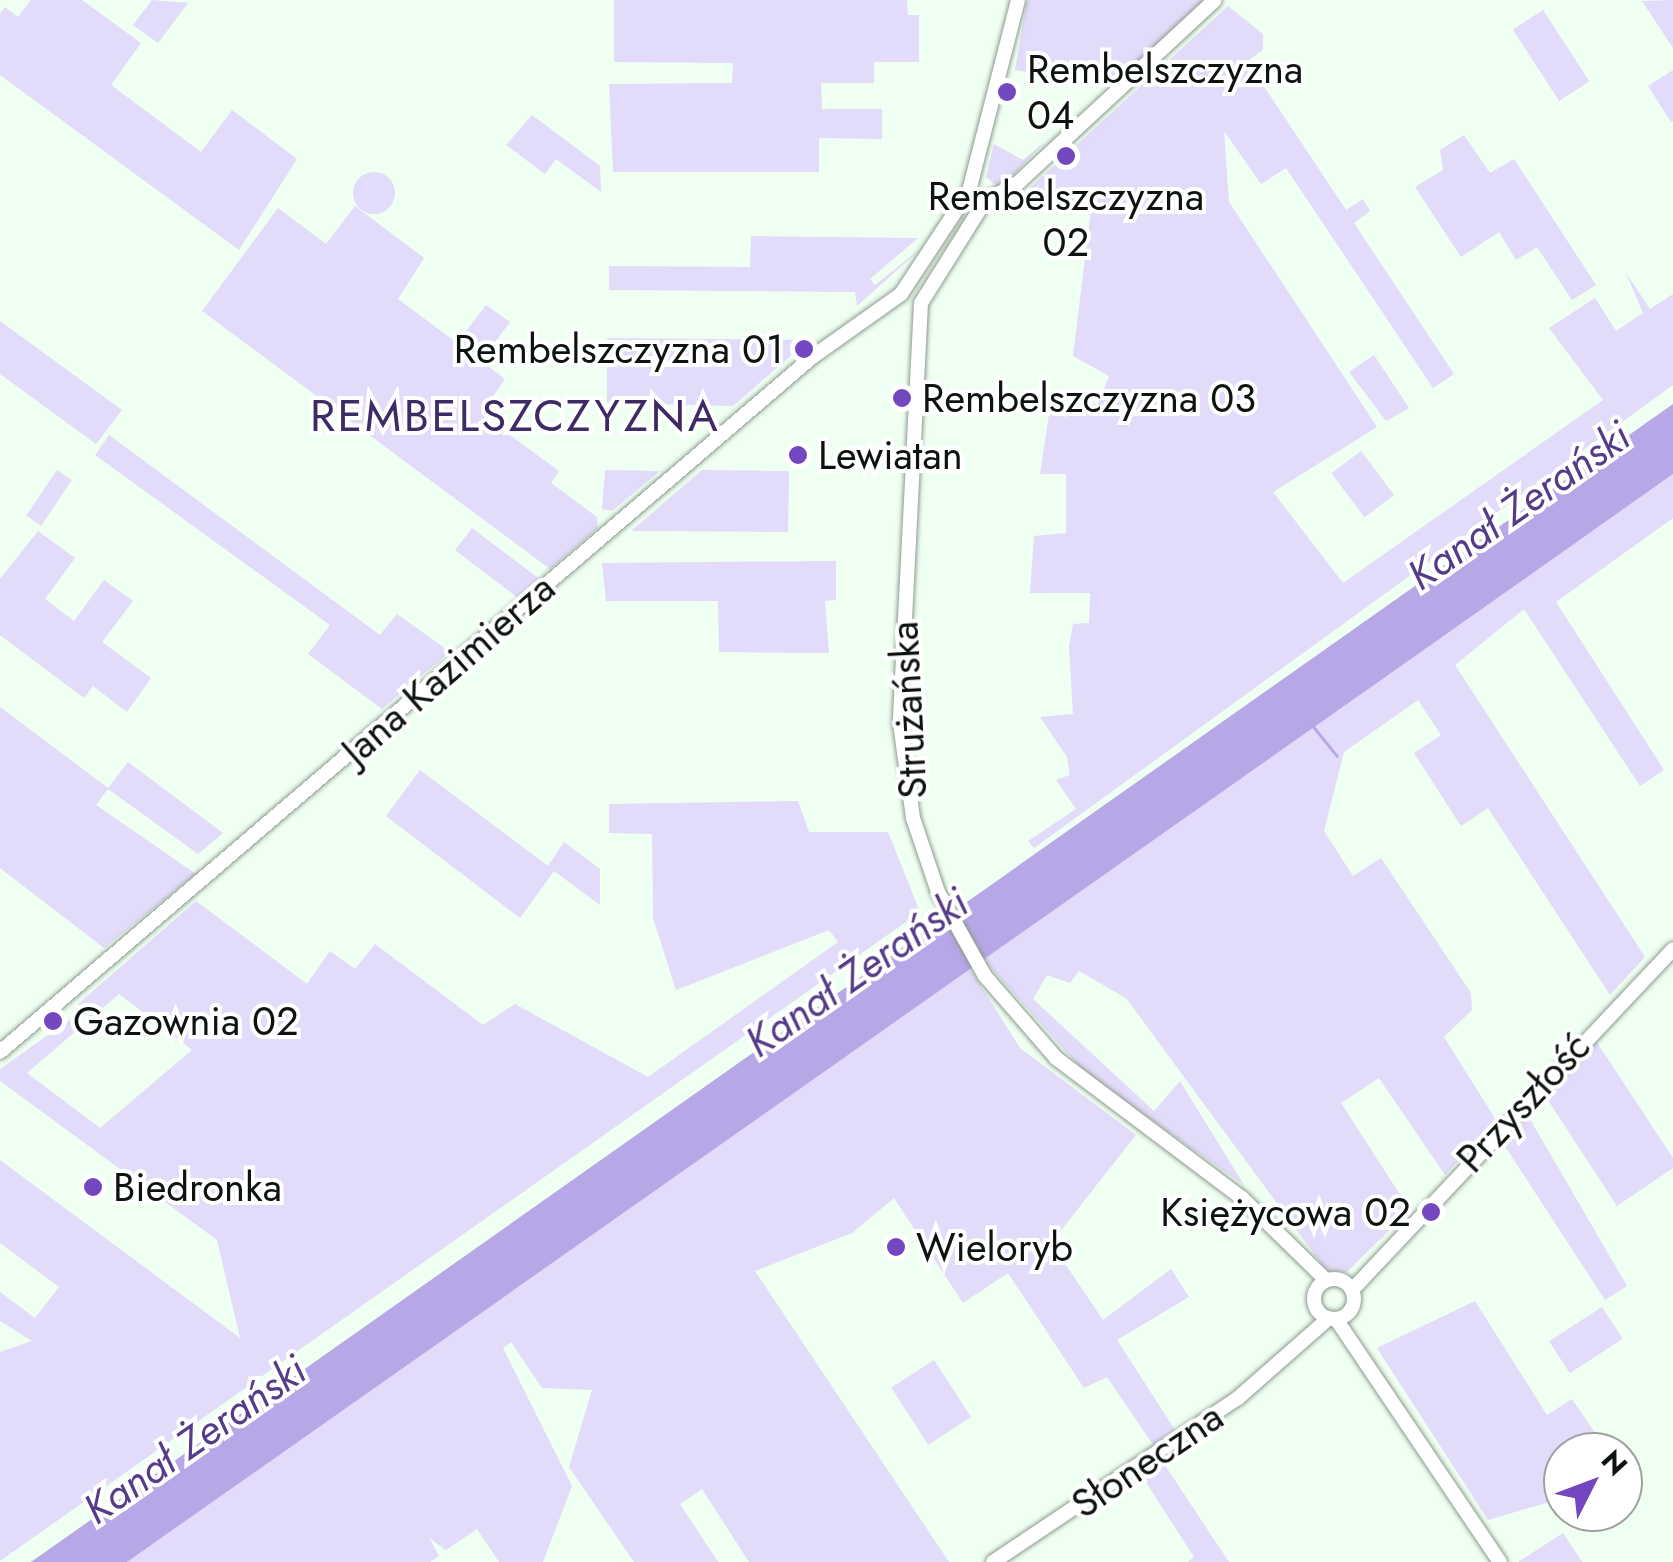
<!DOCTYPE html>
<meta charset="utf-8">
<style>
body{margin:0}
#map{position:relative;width:1673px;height:1562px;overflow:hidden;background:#effff2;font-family:Jost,sans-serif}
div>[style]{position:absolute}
.green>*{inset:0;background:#e2dbf9;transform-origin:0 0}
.round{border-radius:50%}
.water>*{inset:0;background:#b7a7e6}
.stream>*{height:2.5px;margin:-1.25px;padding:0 1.25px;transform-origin:1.25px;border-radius:1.25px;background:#b7a7e6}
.roads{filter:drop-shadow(0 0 2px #8c9b8f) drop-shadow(0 0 2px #8c9b8f)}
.secondary>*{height:14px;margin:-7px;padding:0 7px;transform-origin:7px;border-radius:7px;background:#fff}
.secondary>.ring{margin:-7px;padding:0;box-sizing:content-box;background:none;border:14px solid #fff;border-radius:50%}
.dots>*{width:28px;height:28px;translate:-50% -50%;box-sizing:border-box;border:5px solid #fff;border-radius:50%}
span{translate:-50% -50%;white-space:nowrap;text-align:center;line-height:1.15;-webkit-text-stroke:8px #fff;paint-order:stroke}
.poi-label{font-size:40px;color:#0d130f}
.left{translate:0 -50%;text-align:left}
.right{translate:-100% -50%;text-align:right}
.street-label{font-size:40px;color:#0d130f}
.water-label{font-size:42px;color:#553c88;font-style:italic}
.quarter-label{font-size:45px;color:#3e2b66;letter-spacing:2.5px}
.north{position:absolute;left:1543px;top:1432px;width:100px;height:100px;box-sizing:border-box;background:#fff;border:2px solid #9ea19f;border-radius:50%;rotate:48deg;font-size:28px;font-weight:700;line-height:40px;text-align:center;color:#0d130f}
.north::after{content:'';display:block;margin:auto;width:35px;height:45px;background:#7247bf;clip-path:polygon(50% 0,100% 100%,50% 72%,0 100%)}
</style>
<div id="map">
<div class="green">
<i style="clip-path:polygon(31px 0,82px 0,141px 43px,111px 85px,201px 152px,232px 110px,297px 159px,239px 250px,0 75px,0 14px,5px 7px,18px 17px)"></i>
<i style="clip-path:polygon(152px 0,188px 3px,158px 43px,133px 25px)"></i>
<i style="clip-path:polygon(614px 0,907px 0,908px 15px,919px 15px,919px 62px,874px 62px,874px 83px,821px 83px,822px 109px,882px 109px,882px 139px,819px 138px,819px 172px,613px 172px,609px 84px,732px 83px,733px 63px,614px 62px)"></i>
<i style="clip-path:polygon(1027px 0,1207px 0,1120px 84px,1015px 70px)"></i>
<i style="clip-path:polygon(1673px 0,1673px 48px,1642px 1px)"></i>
<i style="clip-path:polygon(1228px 6px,1263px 34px,1263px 50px,1247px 61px,1346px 210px,1363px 199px,1370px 211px,1354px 223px,1454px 374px,1433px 388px,1286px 168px,1261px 184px,1224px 131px,1229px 202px,1377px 427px,1273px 492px,1343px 583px,1603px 400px,1549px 328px,1595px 298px,1616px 331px,1643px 313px,1626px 273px,1650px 309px,1673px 294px,1673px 385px,1034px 848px,1028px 841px,1076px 809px,1056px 780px,1070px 775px,1067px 757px,1040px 717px,1073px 714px,1069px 646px,1073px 624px,1089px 623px,1090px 593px,1030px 593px,1034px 536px,1066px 533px,1066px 474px,1040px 474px,1049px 414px,1066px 417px,1070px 401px,1098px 404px,1109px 376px,1073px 356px,1091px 210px,1008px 208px)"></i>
<i style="left:1543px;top:10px;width:85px;height:36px;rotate:57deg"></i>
<i style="clip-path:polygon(1673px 70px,1673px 121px,1671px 122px,1648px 86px)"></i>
<i style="clip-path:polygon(532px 115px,600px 166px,601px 192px,556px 159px,545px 174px,506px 145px)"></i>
<i style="clip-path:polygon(1464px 135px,1490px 173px,1514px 159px,1596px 285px,1572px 300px,1537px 247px,1516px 260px,1499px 232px,1461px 257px,1415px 187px,1443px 170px,1440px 150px)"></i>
<i style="clip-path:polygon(1045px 142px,1000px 189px,986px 177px,994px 144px,1023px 160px)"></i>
<i class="round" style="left:353px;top:172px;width:42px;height:42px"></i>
<i style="clip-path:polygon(355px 206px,424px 258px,398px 299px,457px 343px,486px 305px,510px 322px,481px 361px,505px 379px,481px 414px,559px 471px,551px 483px,597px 517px,598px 528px,550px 569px,202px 311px,278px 208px,326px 244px)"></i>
<i style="clip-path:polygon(751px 236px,918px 238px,870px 279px,875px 285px,924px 246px,857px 306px,855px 292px,609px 290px,609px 266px,750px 267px)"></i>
<i style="clip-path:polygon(0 321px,122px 410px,96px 444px,0 374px)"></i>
<i style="clip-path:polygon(607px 338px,809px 340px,733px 406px,607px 403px)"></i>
<i style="clip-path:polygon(1374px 355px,1409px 408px,1386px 421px,1349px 372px)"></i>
<i style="clip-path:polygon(109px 435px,380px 635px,397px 614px,450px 652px,382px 709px,308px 654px,330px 625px,95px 455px)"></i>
<i style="left:1361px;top:451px;width:55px;height:37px;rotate:53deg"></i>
<i style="left:57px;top:470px;width:18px;height:55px;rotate:34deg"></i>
<i style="clip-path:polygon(605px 470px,660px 471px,612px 511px,602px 509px)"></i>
<i style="clip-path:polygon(702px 470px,789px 471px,788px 532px,631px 531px)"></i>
<i style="clip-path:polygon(1673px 474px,1673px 518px,1556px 602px,1664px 770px,1640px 786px,1524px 609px,1455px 665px,1645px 957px,1610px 995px,1488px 808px,1461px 826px,1414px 753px,1441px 735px,1418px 700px,1344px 752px,1324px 831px,1353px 876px,1381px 858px,1471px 993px,1472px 1010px,1444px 1037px,1496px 1120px,1445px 1175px,1379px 1078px,1341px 1103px,1410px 1210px,1347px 1272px,1326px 1270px,1126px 998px,1079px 971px,1070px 983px,1047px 975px,1033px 999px,1154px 1111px,1180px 1081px,1244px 1185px,1087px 1075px,982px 958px)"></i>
<i style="left:472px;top:528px;width:84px;height:28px;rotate:37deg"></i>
<i style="clip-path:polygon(38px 531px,75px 558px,45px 599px,74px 621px,104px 580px,133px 601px,102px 642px,151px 678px,127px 712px,93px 686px,84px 698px,0 635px,0 579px)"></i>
<i style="clip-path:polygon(836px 561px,836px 600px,825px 601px,829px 653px,719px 652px,718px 601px,606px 601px,602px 563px)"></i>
<i style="clip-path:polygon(0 707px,108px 788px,128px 762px,223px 833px,198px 854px,108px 789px,96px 805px,196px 874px,104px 948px,0 868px)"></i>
<i style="clip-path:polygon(420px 770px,548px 866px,564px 842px,600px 869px,600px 905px,554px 871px,520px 918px,386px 816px)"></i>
<i style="clip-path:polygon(798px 801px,809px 832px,888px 832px,920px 912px,0 1561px,0 1352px,32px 1341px,0 1321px,0 1292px,35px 1318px,59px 1287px,0 1243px,0 1160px,240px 1338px,217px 1240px,0 1081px,0 1069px,75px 1016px,83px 1025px,27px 1073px,100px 1128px,192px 1050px,119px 994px,91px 1018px,78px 1004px,196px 901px,307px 984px,330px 951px,355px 969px,375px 944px,483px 1025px,515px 1004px,648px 1077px,838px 942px,829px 930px,676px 990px,653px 918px,652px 834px,609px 833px,609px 804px)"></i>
<i style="clip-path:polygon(969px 967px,1020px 1048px,1136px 1135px,1051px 1243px,1103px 1320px,1171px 1269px,1189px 1297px,1117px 1340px,1177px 1433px,1156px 1449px,1107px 1377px,1084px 1388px,1008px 1273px,963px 1303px,894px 1198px,852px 1233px,755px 1271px,949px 1562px,749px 1562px,702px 1489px,680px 1504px,718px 1562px,634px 1562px,569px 1467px,592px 1390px,542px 1388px,511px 1342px,503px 1348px,572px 1486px,543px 1562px,499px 1562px,477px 1529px,446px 1550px,429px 1538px,439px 1556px,430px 1562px,127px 1562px)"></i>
<i style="clip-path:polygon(1596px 1041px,1673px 1158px,1673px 1168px,1617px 1206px,1542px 1091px)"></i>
<i style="clip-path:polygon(1527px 1114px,1627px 1286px,1605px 1300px,1499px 1137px)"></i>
<i style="clip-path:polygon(1475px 1301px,1547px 1415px,1572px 1399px,1608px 1452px,1563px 1452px,1563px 1498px,1488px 1520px,1377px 1348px)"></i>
<i style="left:1602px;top:1307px;width:38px;height:63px;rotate:57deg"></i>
<i style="left:934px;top:1360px;width:68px;height:51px;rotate:57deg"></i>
<i style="clip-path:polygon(1161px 1459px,1211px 1535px,1229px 1562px,1188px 1562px,1194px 1557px,1140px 1473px)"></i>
<i style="clip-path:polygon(1563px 1533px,1582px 1562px,1518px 1562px)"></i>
</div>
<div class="water">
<i style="clip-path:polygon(1673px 404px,1673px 474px,1391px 673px,127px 1562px,31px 1562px)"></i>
</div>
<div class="stream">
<i style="left:1313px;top:726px;width:38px;rotate:51deg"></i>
</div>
<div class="roads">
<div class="secondary">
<i style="left:969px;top:191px;width:197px;rotate:-75.6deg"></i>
<i style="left:985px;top:201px;width:39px;rotate:-29deg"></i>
<i style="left:1019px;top:182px;width:267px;rotate:-42.9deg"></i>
<i style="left:901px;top:294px;width:123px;rotate:-56.6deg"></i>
<i style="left:921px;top:303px;width:421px;rotate:92.9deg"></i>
<i style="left:900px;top:723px;width:96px;rotate:82.2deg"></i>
<i style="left:913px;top:818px;width:78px;rotate:71.3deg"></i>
<i style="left:938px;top:892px;width:96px;rotate:60.8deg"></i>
<i style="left:985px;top:976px;width:108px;rotate:49.1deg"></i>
<i style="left:1056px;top:1058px;width:233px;rotate:37deg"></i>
<i style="left:1242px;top:1198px;width:117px;rotate:44.3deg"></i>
<i style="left:921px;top:303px;width:120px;rotate:-57.9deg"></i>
<i style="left:0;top:1052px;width:1067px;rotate:-40.55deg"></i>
<i style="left:811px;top:358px;width:110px;rotate:-35.4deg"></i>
<i class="ring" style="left:1314px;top:1279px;width:26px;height:26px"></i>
<i style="left:1352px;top:1290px;width:468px;rotate:-46.7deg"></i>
<i style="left:1336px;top:1319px;width:293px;rotate:56deg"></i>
<i style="left:993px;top:1562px;width:295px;rotate:-33.8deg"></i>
<i style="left:1238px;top:1398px;width:121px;rotate:-41.3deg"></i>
</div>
</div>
<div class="dots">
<i style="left:1007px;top:92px;background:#7247bf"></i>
<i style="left:1066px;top:156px;background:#7247bf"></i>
<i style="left:804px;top:349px;background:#7247bf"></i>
<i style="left:902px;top:398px;background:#7247bf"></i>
<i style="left:798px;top:455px;background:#7247bf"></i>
<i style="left:53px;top:1021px;background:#7247bf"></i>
<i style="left:93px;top:1187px;background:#7247bf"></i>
<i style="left:1431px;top:1212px;background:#7247bf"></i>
<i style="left:896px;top:1247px;background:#7247bf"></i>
</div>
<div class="poi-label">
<span class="left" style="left:1027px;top:92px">Rembelszczyzna<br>04</span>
<span style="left:1066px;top:219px">Rembelszczyzna<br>02</span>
<span class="right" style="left:784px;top:349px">Rembelszczyzna 01</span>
<span class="left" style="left:922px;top:398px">Rembelszczyzna 03</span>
<span class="left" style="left:818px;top:455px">Lewiatan</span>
<span class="left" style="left:73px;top:1021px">Gazownia 02</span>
<span class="left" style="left:113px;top:1187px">Biedronka</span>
<span class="right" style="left:1411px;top:1212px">Księżycowa 02</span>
<span class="left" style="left:916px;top:1247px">Wieloryb</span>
</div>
<div class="street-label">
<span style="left:448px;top:669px;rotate:-41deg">Jana Kazimierza</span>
<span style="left:908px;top:710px;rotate:-93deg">Strużańska</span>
<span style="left:1523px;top:1102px;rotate:-47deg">Przyszłość</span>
<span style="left:1147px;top:1460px;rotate:-34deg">Słoneczna</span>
</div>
<div class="water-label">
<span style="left:1519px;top:506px;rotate:-35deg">Kanał Żerański</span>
<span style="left:857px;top:973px;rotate:-35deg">Kanał Żerański</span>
<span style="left:195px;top:1440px;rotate:-35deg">Kanał Żerański</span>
</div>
<div class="quarter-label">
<span style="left:515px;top:416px">REMBELSZCZYZNA</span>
</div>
<div class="north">N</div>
</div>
